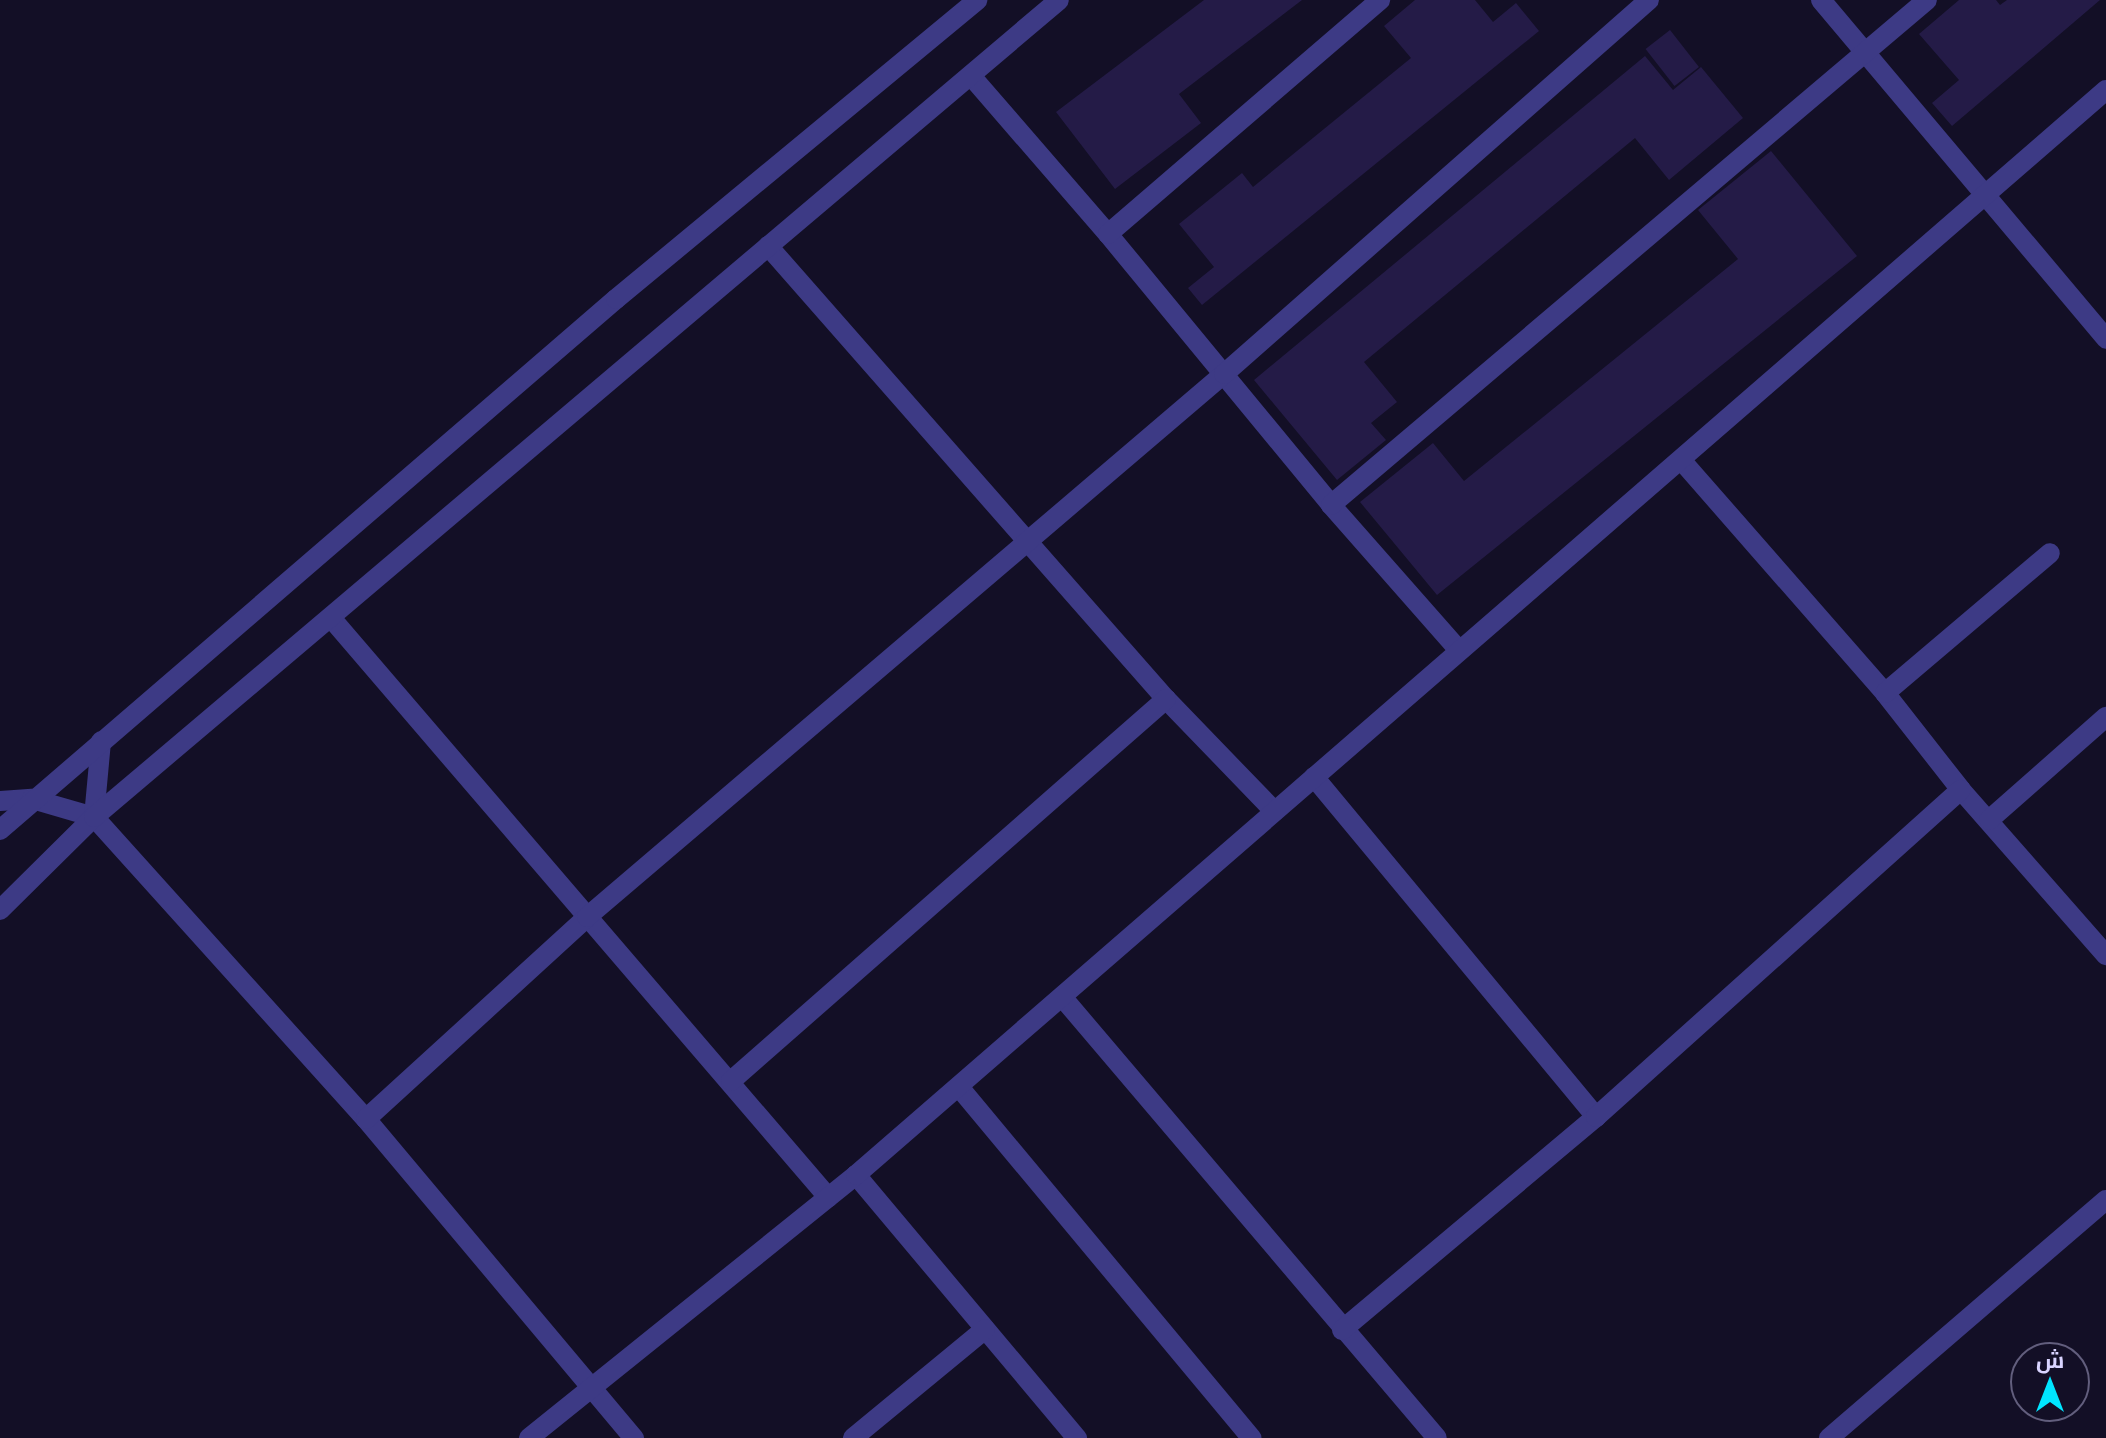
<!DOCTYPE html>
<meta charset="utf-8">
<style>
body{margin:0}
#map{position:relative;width:2106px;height:1438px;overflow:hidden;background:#130f26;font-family:"Archivo Narrow",Cairo,sans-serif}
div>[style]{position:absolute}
.building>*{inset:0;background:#241b47;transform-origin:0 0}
.minor>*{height:20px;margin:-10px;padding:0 10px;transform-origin:10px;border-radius:10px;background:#3d3a85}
span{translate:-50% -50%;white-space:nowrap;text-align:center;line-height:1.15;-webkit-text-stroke:7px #130f26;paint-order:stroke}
.north{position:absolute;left:2010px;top:1342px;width:80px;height:80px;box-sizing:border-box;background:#130f26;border:2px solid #625e7d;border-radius:50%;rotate:0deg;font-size:22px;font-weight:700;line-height:32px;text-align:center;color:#d9d4ff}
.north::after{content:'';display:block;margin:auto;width:28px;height:36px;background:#00e5ff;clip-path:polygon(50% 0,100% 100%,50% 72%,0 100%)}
</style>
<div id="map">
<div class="building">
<i style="clip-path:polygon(1204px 0,1302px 0,1179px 94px,1201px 123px,1115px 189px,1056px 112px)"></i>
<i style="clip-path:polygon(1415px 0,1475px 0,1493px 22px,1516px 3px,1539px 31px,1202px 305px,1188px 288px,1214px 267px,1179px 224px,1242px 173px,1253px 187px,1411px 58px,1384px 26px)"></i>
<i style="clip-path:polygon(1959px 0,1996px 0,2000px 5px,2007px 0,2100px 0,1952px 126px,1932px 103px,1959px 80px,1919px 34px)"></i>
<i style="left:1670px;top:30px;width:47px;height:31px;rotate:52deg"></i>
<i style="clip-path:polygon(1645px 56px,1673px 90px,1701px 67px,1743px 118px,1669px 180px,1635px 138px,1364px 362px,1397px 402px,1371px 423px,1386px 440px,1337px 480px,1254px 380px)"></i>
<i style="clip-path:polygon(1771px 151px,1857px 256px,1437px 595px,1360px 502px,1433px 443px,1464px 481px,1738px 259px,1698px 210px)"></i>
</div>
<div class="minor">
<i style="left:1821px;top:0;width:443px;rotate:49.9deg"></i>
<i style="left:972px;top:77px;width:208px;rotate:49.1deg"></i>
<i style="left:1108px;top:234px;width:351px;rotate:50.5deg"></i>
<i style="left:1331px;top:505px;width:193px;rotate:48.6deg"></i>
<i style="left:1108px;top:234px;width:359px;rotate:-40.7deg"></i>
<i style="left:768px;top:246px;width:603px;rotate:48.7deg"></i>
<i style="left:1166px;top:699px;width:156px;rotate:46deg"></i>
<i style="left:1682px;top:461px;width:308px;rotate:48.8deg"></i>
<i style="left:1885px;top:693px;width:123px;rotate:51.9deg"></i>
<i style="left:1961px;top:790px;width:220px;rotate:48.7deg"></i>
<i style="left:1331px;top:505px;width:781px;rotate:-40.28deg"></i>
<i style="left:332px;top:619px;width:762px;rotate:49.37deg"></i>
<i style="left:1885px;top:693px;width:216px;rotate:-40.3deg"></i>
<i style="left:1314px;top:777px;width:442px;rotate:50.3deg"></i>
<i style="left:0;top:801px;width:32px;rotate:-4deg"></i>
<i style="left:32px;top:799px;width:65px;rotate:16.2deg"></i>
<i style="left:94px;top:817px;width:406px;rotate:48deg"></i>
<i style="left:366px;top:1119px;width:417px;rotate:50deg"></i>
<i style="left:94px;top:817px;width:76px;rotate:-84.7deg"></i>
<i style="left:1989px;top:820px;width:156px;rotate:-41.4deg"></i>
<i style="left:0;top:830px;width:813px;rotate:-40.76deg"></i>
<i style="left:616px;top:299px;width:469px;rotate:-39.6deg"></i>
<i style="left:0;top:910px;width:132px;rotate:-44.7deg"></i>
<i style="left:94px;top:817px;width:1264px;rotate:-40.25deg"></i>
<i style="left:1063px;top:998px;width:577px;rotate:49.64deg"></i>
<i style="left:731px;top:1081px;width:579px;rotate:-41.29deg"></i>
<i style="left:959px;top:1087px;width:457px;rotate:50.2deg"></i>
<i style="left:366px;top:1119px;width:299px;rotate:-42.4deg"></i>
<i style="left:587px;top:917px;width:837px;rotate:-40.45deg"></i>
<i style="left:1224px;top:374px;width:566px;rotate:-41.35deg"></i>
<i style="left:856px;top:1175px;width:344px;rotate:50deg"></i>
<i style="left:1342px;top:1330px;width:331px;rotate:-40deg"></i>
<i style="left:1596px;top:1117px;width:490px;rotate:-41.9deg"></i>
<i style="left:529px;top:1438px;width:420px;rotate:-38.8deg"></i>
<i style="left:856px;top:1175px;width:1655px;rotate:-40.96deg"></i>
<i style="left:853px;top:1438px;width:171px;rotate:-39.5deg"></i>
<i style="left:1829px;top:1438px;width:365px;rotate:-40.7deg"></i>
</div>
<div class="north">ش</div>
</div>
